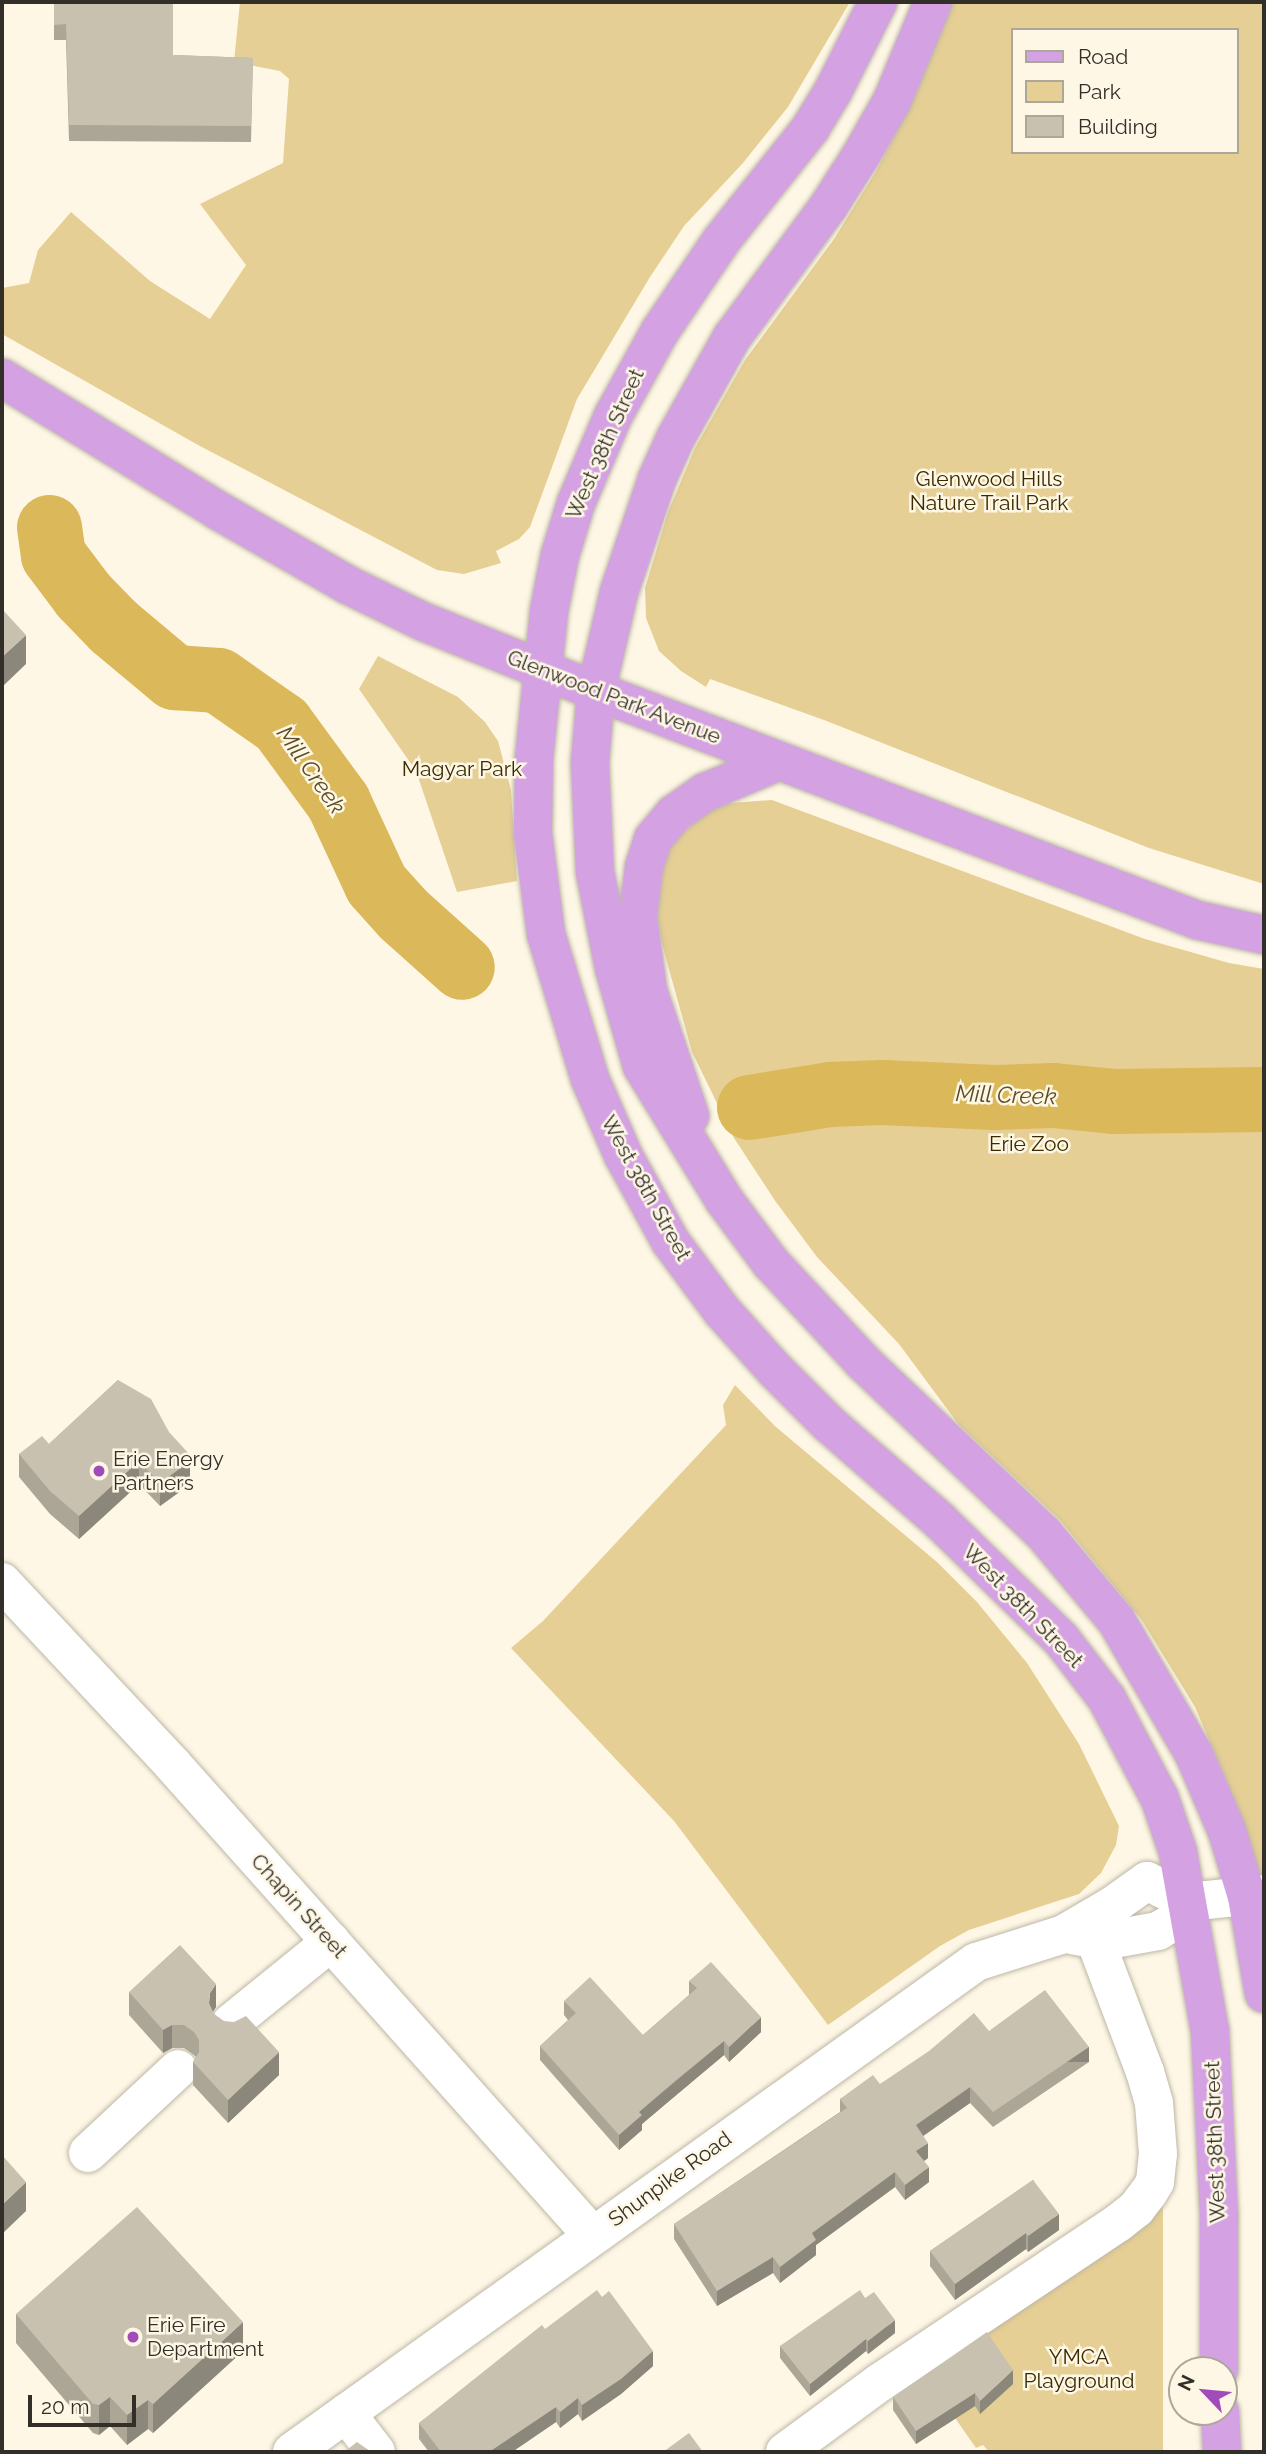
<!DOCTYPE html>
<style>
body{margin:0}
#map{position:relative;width:1266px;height:2454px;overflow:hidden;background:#fef7e5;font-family:Raleway,sans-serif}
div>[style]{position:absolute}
.green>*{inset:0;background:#e6cf94}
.river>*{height:65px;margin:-32.5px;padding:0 32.5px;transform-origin:32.5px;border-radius:32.5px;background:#dbb859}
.roads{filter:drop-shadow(0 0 2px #bdb7a6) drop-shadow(0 0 2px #bdb7a6)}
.minor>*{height:38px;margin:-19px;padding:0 19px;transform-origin:19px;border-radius:19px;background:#fff}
.major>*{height:38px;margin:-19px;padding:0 19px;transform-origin:19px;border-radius:19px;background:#d4a2e3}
.wall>*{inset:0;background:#aca697}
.shaded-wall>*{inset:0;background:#8c877b;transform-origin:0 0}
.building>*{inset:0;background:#c8c1b0}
.dots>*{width:19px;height:19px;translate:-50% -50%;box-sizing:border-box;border:4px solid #fef7e5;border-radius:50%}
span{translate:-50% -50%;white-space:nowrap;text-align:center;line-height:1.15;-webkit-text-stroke:5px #fef7e5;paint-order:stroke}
.street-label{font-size:21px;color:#312f28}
.park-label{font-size:21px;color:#3a2c01}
.poi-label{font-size:21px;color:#312f28}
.left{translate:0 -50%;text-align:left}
.water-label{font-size:23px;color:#5b4d25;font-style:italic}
.frame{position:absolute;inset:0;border:4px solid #312f28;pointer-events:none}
.legend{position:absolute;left:1011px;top:28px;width:228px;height:126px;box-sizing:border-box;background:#fef7e5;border:2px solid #aca799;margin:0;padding:9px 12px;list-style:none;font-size:21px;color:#312f28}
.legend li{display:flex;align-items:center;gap:14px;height:35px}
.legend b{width:35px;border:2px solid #aca799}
.north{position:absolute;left:1168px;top:2356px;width:70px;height:70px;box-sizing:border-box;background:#fef7e5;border:2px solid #aca799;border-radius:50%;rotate:296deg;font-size:19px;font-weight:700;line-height:28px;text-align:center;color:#312f28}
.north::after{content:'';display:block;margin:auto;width:24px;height:32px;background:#a14cba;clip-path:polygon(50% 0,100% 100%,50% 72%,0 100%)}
.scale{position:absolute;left:28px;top:2395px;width:108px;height:32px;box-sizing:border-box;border:4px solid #312f28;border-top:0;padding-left:9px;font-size:21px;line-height:24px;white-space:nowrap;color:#312f28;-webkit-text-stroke:5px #fef7e5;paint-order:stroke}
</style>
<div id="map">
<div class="green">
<i style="clip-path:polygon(240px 2px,850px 2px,788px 107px,743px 163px,684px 226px,650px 277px,577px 399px,530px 527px,519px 539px,496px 551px,501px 563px,464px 574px,437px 570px,198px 445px,2px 334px,2px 288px,29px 283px,38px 250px,71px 212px,150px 281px,210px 319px,246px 265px,200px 204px,283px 163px,289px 79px,280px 71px,234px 62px)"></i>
<i style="clip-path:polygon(evenodd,949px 2px,1264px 2px,1264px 884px,1149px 848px,824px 720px,710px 679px,706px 687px,681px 671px,659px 651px,646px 618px,645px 588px,668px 512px,695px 448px,745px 360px,834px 239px,875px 173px,899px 127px,949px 2px,1012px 30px,1236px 30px,1236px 152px,1012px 152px,1012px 30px)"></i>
<i style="clip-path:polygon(378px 656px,458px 697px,485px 722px,498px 741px,511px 790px,517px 881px,457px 892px,416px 771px,359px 689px)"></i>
<i style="clip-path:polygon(772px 800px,1145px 939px,1229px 963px,1264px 969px,1264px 1891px,1229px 1787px,1195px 1707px,1141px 1619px,1060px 1520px,959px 1425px,899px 1344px,817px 1257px,776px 1202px,734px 1138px,692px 1052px,662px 944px,655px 904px,659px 866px,673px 841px,716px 804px)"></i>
<i style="clip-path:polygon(735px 1385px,776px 1427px,937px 1562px,977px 1602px,1027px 1663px,1079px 1744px,1119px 1826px,1116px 1845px,1101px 1873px,1079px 1894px,969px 1930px,940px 1946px,828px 2025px,674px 1821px,511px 1648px,543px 1621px,726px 1425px,723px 1405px)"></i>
<i style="clip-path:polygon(1163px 2207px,1163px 2452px,989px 2452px,983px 2445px,976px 2448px,925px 2375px)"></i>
</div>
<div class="river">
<i style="left:49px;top:527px;width:28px;rotate:82deg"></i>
<i style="left:53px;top:555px;width:50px;rotate:53.1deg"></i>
<i style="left:83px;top:595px;width:43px;rotate:45.9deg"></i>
<i style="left:113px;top:626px;width:80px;rotate:39.9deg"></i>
<i style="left:174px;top:677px;width:44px;rotate:3.9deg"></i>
<i style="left:218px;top:680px;width:77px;rotate:34.9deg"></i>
<i style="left:281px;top:724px;width:97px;rotate:53.8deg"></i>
<i style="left:338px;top:802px;width:90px;rotate:65.1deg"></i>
<i style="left:376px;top:884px;width:40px;rotate:48deg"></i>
<i style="left:403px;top:914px;width:79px;rotate:41.9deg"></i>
<i style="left:749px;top:1107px;width:82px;rotate:-9.1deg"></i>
<i style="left:830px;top:1094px;width:52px;rotate:-2.2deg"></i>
<i style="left:882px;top:1092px;width:112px;rotate:2.6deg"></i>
<i style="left:994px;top:1097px;width:59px;rotate:-1.9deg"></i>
<i style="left:1053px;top:1095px;width:60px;rotate:5.7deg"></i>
<i style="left:1113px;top:1101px;width:151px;rotate:-0.8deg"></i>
</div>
<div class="roads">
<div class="minor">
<i style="left:2px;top:1582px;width:250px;rotate:46.9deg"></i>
<i style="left:173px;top:1765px;width:630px;rotate:48.28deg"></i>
<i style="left:1072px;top:1935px;width:32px;rotate:11deg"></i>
<i style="left:1103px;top:1941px;width:56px;rotate:-10.3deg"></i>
<i style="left:1158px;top:1931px;width:17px;rotate:-31deg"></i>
<i style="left:1173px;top:1922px;width:25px;rotate:-53deg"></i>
<i style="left:231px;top:2023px;width:129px;rotate:-39deg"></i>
<i style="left:88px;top:2153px;width:123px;rotate:-43deg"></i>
<i style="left:346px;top:2413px;width:49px;rotate:52.4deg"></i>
<i style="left:292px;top:2452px;width:841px;rotate:-35.62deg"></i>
<i style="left:976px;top:1962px;width:92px;rotate:-17.7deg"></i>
<i style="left:1064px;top:1934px;width:56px;rotate:-30.3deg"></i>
<i style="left:1112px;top:1906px;width:43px;rotate:-35.5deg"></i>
<i style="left:1147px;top:1881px;width:46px;rotate:27.1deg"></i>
<i style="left:1188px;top:1902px;width:76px;rotate:-6deg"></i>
<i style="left:785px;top:2452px;width:117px;rotate:-36.3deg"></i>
<i style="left:879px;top:2383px;width:288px;rotate:-33.8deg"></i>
<i style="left:1118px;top:2223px;width:23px;rotate:-38deg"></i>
<i style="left:1136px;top:2209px;width:21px;rotate:-53deg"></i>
<i style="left:1149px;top:2192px;width:12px;rotate:-59deg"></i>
<i style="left:1155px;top:2182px;width:28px;rotate:-84deg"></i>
<i style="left:1158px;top:2154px;width:51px;rotate:-94.5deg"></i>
<i style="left:1154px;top:2103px;width:32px;rotate:-106deg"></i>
<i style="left:1145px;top:2072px;width:141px;rotate:-110.7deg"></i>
</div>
<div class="major">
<i style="left:878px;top:2px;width:100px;rotate:116.8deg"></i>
<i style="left:833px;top:91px;width:44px;rotate:121.2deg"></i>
<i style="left:810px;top:129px;width:143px;rotate:128.5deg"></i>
<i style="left:721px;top:241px;width:109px;rotate:124.1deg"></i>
<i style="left:660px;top:331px;width:97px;rotate:118.9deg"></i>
<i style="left:613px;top:416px;width:95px;rotate:113deg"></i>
<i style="left:576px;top:503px;width:54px;rotate:107.1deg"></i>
<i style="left:560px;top:555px;width:57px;rotate:101.1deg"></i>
<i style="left:549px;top:611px;width:149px;rotate:95.8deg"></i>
<i style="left:534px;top:759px;width:75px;rotate:90.8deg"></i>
<i style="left:533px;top:834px;width:101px;rotate:82.6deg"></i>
<i style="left:546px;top:934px;width:152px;rotate:73.1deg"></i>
<i style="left:590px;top:1079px;width:83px;rotate:66.5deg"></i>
<i style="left:623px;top:1155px;width:98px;rotate:61.3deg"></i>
<i style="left:670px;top:1241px;width:87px;rotate:53.4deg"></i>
<i style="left:722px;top:1311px;width:79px;rotate:48.1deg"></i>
<i style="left:775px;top:1370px;width:76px;rotate:45deg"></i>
<i style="left:829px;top:1424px;width:147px;rotate:41.1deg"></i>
<i style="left:940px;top:1521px;width:169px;rotate:44.3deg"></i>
<i style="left:1061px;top:1639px;width:76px;rotate:52.5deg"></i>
<i style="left:1107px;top:1699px;width:113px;rotate:62.1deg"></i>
<i style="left:1160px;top:1799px;width:56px;rotate:71.2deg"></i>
<i style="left:1178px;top:1852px;width:182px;rotate:79.9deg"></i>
<i style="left:1210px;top:2031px;width:187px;rotate:87.2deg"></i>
<i style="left:1219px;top:2218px;width:152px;rotate:90deg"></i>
<i style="left:933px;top:2px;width:107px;rotate:112.5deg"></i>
<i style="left:892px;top:101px;width:64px;rotate:119.7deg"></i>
<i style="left:860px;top:157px;width:59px;rotate:122.6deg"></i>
<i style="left:828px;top:207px;width:162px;rotate:126.4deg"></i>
<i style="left:732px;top:337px;width:117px;rotate:119.2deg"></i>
<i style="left:675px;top:439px;width:44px;rotate:114.2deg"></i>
<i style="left:657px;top:479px;width:119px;rotate:108.6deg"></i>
<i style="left:619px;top:592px;width:102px;rotate:103.1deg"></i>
<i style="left:596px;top:691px;width:72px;rotate:94.8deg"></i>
<i style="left:590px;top:763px;width:109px;rotate:87.4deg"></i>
<i style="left:595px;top:872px;width:98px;rotate:78.8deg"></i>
<i style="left:614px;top:968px;width:102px;rotate:74.1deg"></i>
<i style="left:642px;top:1066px;width:157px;rotate:58.5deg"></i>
<i style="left:724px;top:1200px;width:79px;rotate:53.3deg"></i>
<i style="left:771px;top:1263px;width:137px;rotate:47.1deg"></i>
<i style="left:864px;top:1363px;width:248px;rotate:43.5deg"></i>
<i style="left:1044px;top:1534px;width:112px;rotate:50.1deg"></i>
<i style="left:1116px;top:1620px;width:155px;rotate:59.8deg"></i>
<i style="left:1194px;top:1754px;width:84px;rotate:66.8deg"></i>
<i style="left:1227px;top:1831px;width:69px;rotate:73.1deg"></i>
<i style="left:1247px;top:1897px;width:98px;rotate:80.1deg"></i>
<i style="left:2px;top:378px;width:252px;rotate:31.5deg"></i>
<i style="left:217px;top:510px;width:151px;rotate:29.8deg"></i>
<i style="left:348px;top:585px;width:85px;rotate:26deg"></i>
<i style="left:424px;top:622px;width:185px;rotate:21.9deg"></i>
<i style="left:596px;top:691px;width:643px;rotate:20.86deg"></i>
<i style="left:1197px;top:920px;width:69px;rotate:12.6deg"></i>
<i style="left:690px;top:1116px;width:132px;rotate:-108.6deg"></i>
<i style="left:648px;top:991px;width:76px;rotate:-97.6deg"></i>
<i style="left:638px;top:916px;width:49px;rotate:-83deg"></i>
<i style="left:644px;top:867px;width:29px;rotate:-72deg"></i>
<i style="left:653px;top:839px;width:33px;rotate:-50deg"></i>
<i style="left:674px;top:814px;width:39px;rotate:-35deg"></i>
<i style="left:706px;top:792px;width:79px;rotate:-23deg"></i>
<i style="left:1220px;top:2412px;width:40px;rotate:87.1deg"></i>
</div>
</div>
<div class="wall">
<i style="clip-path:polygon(54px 2px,173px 55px,253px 58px,251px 142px,69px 141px,66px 40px,54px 40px)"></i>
<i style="clip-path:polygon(118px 1380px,190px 1478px,178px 1493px,160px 1506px,139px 1484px,79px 1539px,50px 1514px,19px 1477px,19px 1454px,49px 1444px)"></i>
<i style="clip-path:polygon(689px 1981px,761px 2032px,729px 2062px,724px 2055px,676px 2095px,642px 2124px,642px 2130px,619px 2150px,540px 2060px,540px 2046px,568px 2020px,564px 2015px,564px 2001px,643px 2035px,689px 1995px)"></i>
<i style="clip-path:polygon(129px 1992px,216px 2007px,213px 2012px,214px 2014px,279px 2075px,228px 2123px,193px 2085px,193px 2062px,196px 2057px,194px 2055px,184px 2048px,172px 2048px,163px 2053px,129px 2015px)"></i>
<i style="clip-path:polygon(989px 2031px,1089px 2062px,993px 2127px,970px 2103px,923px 2136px,928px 2158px,924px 2161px,929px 2182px,905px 2200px,895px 2187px,816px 2245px,816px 2255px,780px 2283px,773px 2273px,717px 2306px,674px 2239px,674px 2224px,840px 2112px,840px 2099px,880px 2084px)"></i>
<i style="clip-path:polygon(1033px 2180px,1059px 2230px,1028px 2252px,1026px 2249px,955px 2300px,930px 2266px,930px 2251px)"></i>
<i style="clip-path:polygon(865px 2298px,895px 2333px,868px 2354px,866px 2351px,810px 2396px,780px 2358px,780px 2346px)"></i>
<i style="clip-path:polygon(16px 2314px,243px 2351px,153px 2433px,148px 2429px,127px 2445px,110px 2426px,99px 2435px,93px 2433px,16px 2343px)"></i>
<i style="clip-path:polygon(545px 2329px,653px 2366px,621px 2394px,582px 2421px,578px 2414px,560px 2428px,556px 2422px,512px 2452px,429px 2452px,419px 2439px,419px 2423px)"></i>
<i style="clip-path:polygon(1013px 2384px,980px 2414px,975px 2406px,916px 2444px,893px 2410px,893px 2397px)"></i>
</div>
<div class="shaded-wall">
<i style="clip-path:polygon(26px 635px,26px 664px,2px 687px,2px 657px)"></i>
<i style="clip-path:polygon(190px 1455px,190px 1478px,178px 1493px,160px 1506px,160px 1483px)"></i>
<i style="clip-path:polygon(139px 1461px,139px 1484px,79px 1539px,79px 1516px)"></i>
<i style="clip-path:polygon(216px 1984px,216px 2007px,210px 2016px,209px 2003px,210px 1993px)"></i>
<i style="clip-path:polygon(761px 2017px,761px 2032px,729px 2062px,729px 2047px)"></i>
<i style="clip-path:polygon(172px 2025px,172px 2048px,163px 2053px,163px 2030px)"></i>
<i style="clip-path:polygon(724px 2041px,724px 2055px,642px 2124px,642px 2130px,619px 2150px,619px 2135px,639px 2112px)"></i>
<i style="left:1089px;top:2047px;width:15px;height:116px;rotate:90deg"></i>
<i style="clip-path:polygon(279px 2052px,279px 2075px,228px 2123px,228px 2100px)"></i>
<i style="clip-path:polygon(970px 2087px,970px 2103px,916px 2141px,916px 2125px)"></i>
<i style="clip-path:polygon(928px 2143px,928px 2158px,916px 2167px,916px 2151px)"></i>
<i style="clip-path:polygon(929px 2167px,929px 2182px,905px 2200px,905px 2185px)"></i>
<i style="clip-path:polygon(895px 2172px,895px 2187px,816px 2245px,816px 2255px,780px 2283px,780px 2267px,812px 2233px)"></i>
<i style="clip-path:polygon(26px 2182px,26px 2211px,2px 2234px,2px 2205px)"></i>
<i style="clip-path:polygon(1059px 2214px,1059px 2230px,1028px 2252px,1028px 2236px)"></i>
<i style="clip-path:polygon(1026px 2233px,1026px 2249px,955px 2300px,955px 2284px)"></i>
<i style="clip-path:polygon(773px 2257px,773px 2273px,717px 2306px,717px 2291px)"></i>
<i style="clip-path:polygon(895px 2320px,895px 2333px,868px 2354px,868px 2341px)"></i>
<i style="clip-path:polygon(243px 2322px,243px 2351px,153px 2433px,153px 2404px)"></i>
<i style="clip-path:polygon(866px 2339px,866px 2351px,810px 2396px,810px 2384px)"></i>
<i style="clip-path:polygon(653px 2351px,653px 2366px,621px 2394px,582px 2421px,582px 2405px)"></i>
<i style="clip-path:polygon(1013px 2370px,1013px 2384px,980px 2414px,980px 2401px)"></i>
<i style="clip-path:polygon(975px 2393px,975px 2406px,916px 2444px,916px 2431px)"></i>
<i style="clip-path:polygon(110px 2397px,110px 2426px,99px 2435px,99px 2405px)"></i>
<i style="clip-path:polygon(578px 2398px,578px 2414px,560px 2428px,560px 2412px)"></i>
<i style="clip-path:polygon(148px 2400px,148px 2429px,127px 2445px,127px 2415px)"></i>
<i style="clip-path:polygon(556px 2407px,556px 2422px,512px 2452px,489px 2452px)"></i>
</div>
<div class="building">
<i style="clip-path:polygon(54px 2px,173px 2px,173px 55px,253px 58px,251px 126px,69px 125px,66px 24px,54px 25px)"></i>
<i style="clip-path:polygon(2px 609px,26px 635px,2px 657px)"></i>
<i style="clip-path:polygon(118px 1380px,151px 1399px,169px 1432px,190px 1455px,178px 1470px,160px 1483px,139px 1461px,79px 1516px,50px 1491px,19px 1454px,42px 1436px,49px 1444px)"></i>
<i style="clip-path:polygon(180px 1945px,216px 1984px,210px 1993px,209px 2003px,214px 2014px,224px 2021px,234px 2022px,246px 2016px,279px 2052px,228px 2100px,193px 2062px,199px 2052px,199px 2040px,194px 2032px,184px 2025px,172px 2025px,163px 2030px,129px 1992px)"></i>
<i style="clip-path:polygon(711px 1962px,761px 2017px,729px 2047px,724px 2041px,676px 2080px,639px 2112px,642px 2115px,619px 2135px,540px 2046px,576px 2013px,564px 2001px,590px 1977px,643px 2035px,697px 1988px,689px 1981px)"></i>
<i style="clip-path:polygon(1045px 1990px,1089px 2047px,993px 2112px,970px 2087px,916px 2125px,928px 2143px,916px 2151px,929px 2167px,905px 2185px,895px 2172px,812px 2233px,816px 2240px,780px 2267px,773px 2257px,717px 2291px,674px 2224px,847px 2108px,840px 2099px,873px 2075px,880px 2084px,929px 2051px,974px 2013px,989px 2031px)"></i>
<i style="clip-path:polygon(2px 2155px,26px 2182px,2px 2205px)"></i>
<i style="clip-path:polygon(1033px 2180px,1059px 2214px,1028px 2236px,1026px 2233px,955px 2284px,930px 2251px)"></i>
<i style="clip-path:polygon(137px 2207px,243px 2322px,153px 2404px,148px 2400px,127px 2415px,110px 2397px,99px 2405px,93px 2404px,16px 2314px)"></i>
<i style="clip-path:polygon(597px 2290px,602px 2297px,609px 2291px,653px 2351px,621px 2379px,582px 2405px,578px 2398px,560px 2412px,556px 2407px,489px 2452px,441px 2452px,419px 2423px,542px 2325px,545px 2329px)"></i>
<i style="clip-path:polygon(860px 2290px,865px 2298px,874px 2292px,895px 2320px,868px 2341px,866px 2339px,810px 2384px,780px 2346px)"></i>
<i style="clip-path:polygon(987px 2332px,1013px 2370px,980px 2401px,975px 2393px,916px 2431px,893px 2397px)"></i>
<i style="clip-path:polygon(689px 2433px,703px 2452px,663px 2452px)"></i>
<i style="clip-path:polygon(357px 2442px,370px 2451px,371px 2452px,344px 2452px)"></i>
</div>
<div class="dots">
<i style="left:99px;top:1471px;background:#a14cba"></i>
<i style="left:133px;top:2337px;background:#a14cba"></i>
</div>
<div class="street-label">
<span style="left:605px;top:444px;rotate:-66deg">West 38th Street</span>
<span style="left:614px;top:697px;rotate:21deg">Glenwood Park Avenue</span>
<span style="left:646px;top:1188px;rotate:61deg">West 38th Street</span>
<span style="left:1023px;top:1606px;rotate:46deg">West 38th Street</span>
<span style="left:299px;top:1906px;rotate:48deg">Chapin Street</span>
<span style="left:1215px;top:2142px;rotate:-92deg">West 38th Street</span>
<span style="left:670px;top:2179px;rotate:-36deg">Shunpike Road</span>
</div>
<div class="park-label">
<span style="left:989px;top:491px">Glenwood Hills<br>Nature Trail Park</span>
<span style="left:462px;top:769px">Magyar Park</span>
<span style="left:1029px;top:1144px">Erie Zoo</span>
<span style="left:1079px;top:2369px">YMCA<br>Playground</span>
</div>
<div class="poi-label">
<span class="left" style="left:113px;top:1471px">Erie Energy<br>Partners</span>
<span class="left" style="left:147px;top:2337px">Erie Fire<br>Department</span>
</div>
<div class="water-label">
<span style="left:311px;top:770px;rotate:55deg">Mill Creek</span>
<span style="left:1006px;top:1095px;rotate:2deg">Mill Creek</span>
</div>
<div class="frame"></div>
<ul class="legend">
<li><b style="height:9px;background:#d4a2e3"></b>Road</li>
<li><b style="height:19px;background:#e6cf94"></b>Park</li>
<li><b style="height:19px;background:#c8c1b0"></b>Building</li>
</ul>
<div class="north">N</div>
<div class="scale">20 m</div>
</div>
